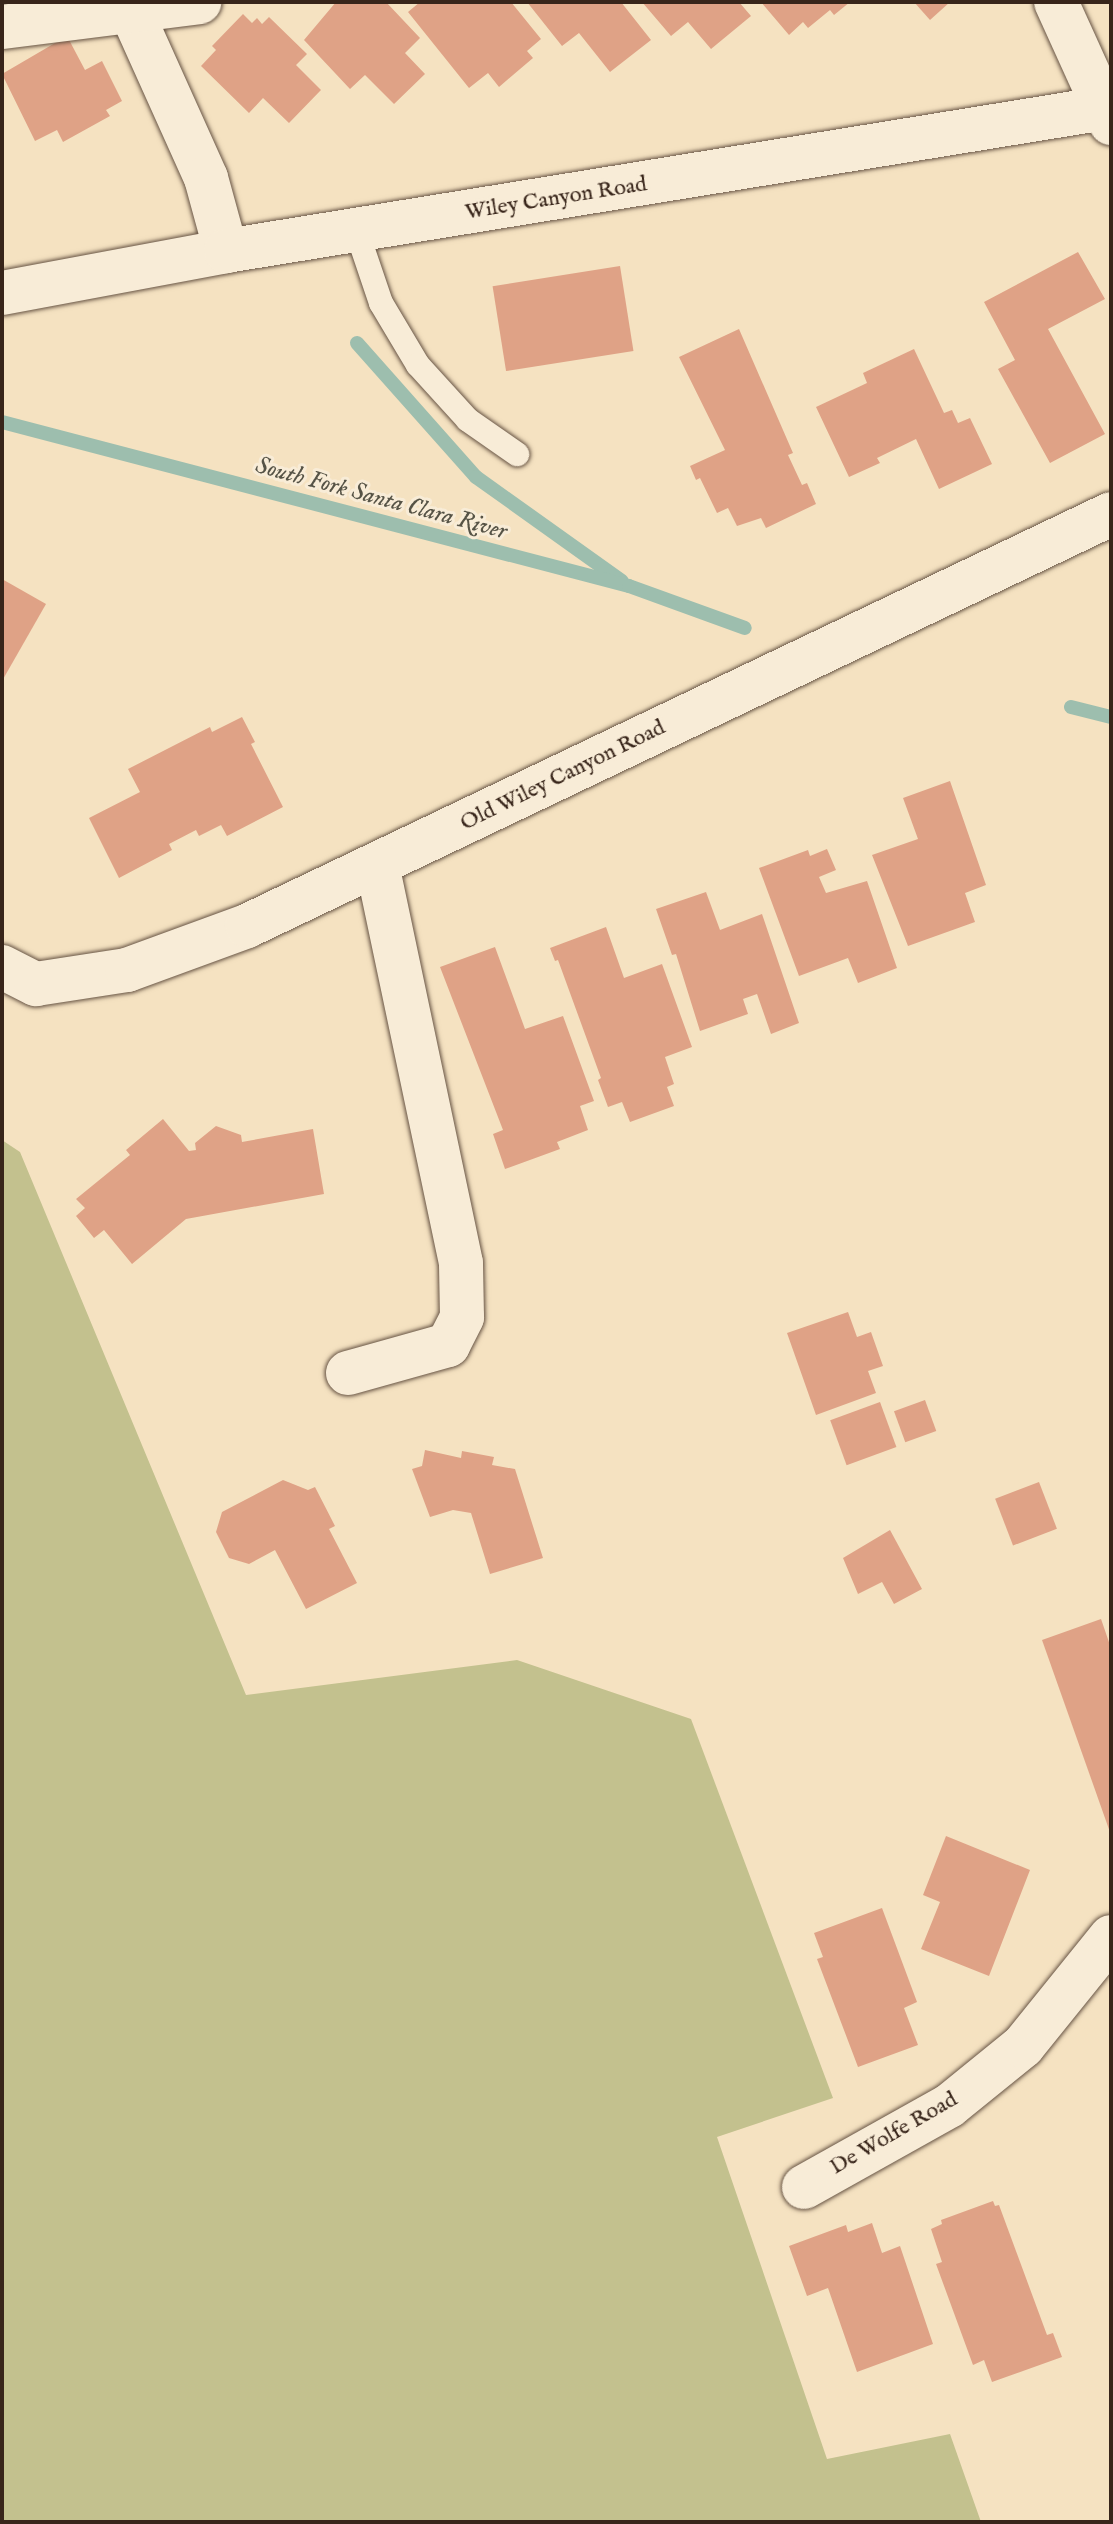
<!DOCTYPE html>
<style>
body{margin:0}
#map{position:relative;width:1113px;height:2524px;overflow:hidden;background:#f5e2c1;font-family:"IM FELL English",serif}
div>[style]{position:absolute}
.green>*{inset:0;background:#c3c18e}
.stream>*{height:14px;margin:-7px;padding:0 7px;transform-origin:7px;border-radius:7px;background:#9dbeae}
.building>*{inset:0;background:#dfa286;transform-origin:0 0}
.roads{filter:drop-shadow(0 0 2px #675444) drop-shadow(0 0 2px #675444)}
.lane>*{height:24px;margin:-12px;padding:0 12px;transform-origin:12px;border-radius:12px;background:#f8ecd7}
.street>*{height:44px;margin:-22px;padding:0 22px;transform-origin:22px;border-radius:22px;background:#f8ecd7}
.secondary>*{height:44px;margin:-22px;padding:0 22px;transform-origin:22px;border-radius:22px;background:#f8ecd7}
span{translate:-50% -50%;white-space:nowrap;text-align:center;line-height:1.15;-webkit-text-stroke:6px #f8ecd7;paint-order:stroke}
.street-label{font-size:22px;color:#38251a}
.water-label{font-size:24px;color:#565346;font-style:italic}
.frame{position:absolute;inset:0;border:4px solid #38251a;pointer-events:none}
</style>
<div id="map">
<div class="green">
<i style="clip-path:polygon(2px 1140px,20px 1152px,246px 1695px,517px 1660px,691px 1719px,833px 2098px,717px 2137px,827px 2459px,950px 2434px,981px 2522px,2px 2522px)"></i>
</div>
<div class="stream">
<i style="left:357px;top:343px;width:179px;rotate:48.4deg"></i>
<i style="left:476px;top:477px;width:179px;rotate:35.5deg"></i>
<i style="left:2px;top:422px;width:648px;rotate:14.66deg"></i>
<i style="left:629px;top:586px;width:123px;rotate:19.9deg"></i>
<i style="left:1071px;top:707px;width:41px;rotate:14deg"></i>
</div>
<div class="building">
<i style="clip-path:polygon(336px 2px,386px 2px,420px 38px,405px 53px,425px 74px,394px 104px,365px 75px,350px 89px,304px 40px)"></i>
<i style="clip-path:polygon(420px 2px,511px 2px,541px 39px,527px 51px,533px 58px,499px 87px,488px 73px,469px 88px,408px 12px)"></i>
<i style="clip-path:polygon(527px 2px,621px 2px,651px 40px,610px 72px,579px 33px,562px 46px)"></i>
<i style="clip-path:polygon(642px 2px,739px 2px,751px 16px,711px 49px,688px 22px,671px 36px)"></i>
<i style="clip-path:polygon(761px 2px,850px 2px,834px 15px,830px 10px,808px 28px,803px 22px,789px 35px)"></i>
<i style="clip-path:polygon(914px 2px,950px 2px,930px 20px)"></i>
<i style="clip-path:polygon(243px 14px,252px 23px,257px 18px,262px 24px,269px 17px,307px 54px,296px 65px,321px 90px,289px 123px,263px 98px,249px 113px,201px 66px,216px 50px,212px 46px)"></i>
<i style="clip-path:polygon(67px 36px,85px 70px,102px 61px,122px 101px,106px 110px,110px 116px,63px 142px,57px 130px,35px 141px,2px 74px)"></i>
<i style="clip-path:polygon(1078px 252px,1105px 299px,1048px 329px,1105px 434px,1050px 463px,998px 369px,1015px 360px,984px 302px)"></i>
<i style="left:620px;top:266px;width:86px;height:129px;rotate:81deg"></i>
<i style="clip-path:polygon(739px 329px,793px 453px,788px 455px,802px 485px,807px 483px,816px 504px,766px 528px,761px 518px,737px 526px,728px 508px,717px 513px,700px 478px,696px 480px,690px 466px,725px 450px,679px 357px)"></i>
<i style="clip-path:polygon(914px 349px,944px 413px,952px 410px,958px 423px,970px 418px,992px 464px,939px 489px,916px 439px,877px 458px,880px 463px,849px 477px,816px 407px,867px 383px,863px 373px)"></i>
<i style="clip-path:polygon(2px 579px,46px 604px,2px 681px)"></i>
<i style="clip-path:polygon(242px 717px,255px 742px,251px 744px,283px 807px,227px 836px,221px 825px,199px 836px,196px 830px,169px 844px,172px 850px,119px 878px,89px 818px,140px 792px,128px 769px,210px 727px,212px 732px)"></i>
<i style="clip-path:polygon(950px 781px,986px 885px,965px 893px,975px 922px,908px 946px,872px 855px,918px 839px,903px 798px)"></i>
<i style="clip-path:polygon(827px 849px,836px 870px,819px 877px,826px 893px,867px 881px,897px 968px,858px 983px,848px 958px,799px 976px,759px 868px,808px 850px,810px 856px)"></i>
<i style="clip-path:polygon(706px 892px,720px 930px,762px 914px,799px 1023px,771px 1034px,757px 994px,743px 999px,748px 1014px,700px 1031px,676px 954px,672px 955px,656px 909px)"></i>
<i style="clip-path:polygon(606px 927px,624px 978px,662px 964px,692px 1047px,665px 1057px,674px 1084px,667px 1087px,674px 1106px,630px 1122px,622px 1102px,608px 1107px,598px 1080px,601px 1078px,558px 960px,555px 961px,550px 948px)"></i>
<i style="clip-path:polygon(495px 947px,525px 1029px,563px 1016px,594px 1101px,580px 1106px,588px 1130px,557px 1142px,560px 1149px,505px 1169px,493px 1134px,503px 1130px,440px 967px)"></i>
<i style="clip-path:polygon(163px 1119px,189px 1151px,196px 1150px,195px 1143px,216px 1126px,241px 1135px,242px 1142px,313px 1129px,324px 1194px,186px 1219px,132px 1264px,104px 1230px,94px 1238px,76px 1216px,85px 1208px,76px 1199px,130px 1155px,126px 1150px)"></i>
<i style="clip-path:polygon(848px 1312px,857px 1337px,871px 1332px,883px 1366px,868px 1371px,876px 1393px,816px 1415px,787px 1333px)"></i>
<i style="left:925px;top:1400px;width:33px;height:33px;rotate:70deg"></i>
<i style="left:880px;top:1402px;width:48px;height:53px;rotate:70deg"></i>
<i style="clip-path:polygon(425px 1450px,461px 1458px,462px 1451px,494px 1457px,492px 1465px,515px 1469px,543px 1558px,490px 1574px,471px 1513px,453px 1510px,430px 1517px,412px 1469px,422px 1466px)"></i>
<i style="clip-path:polygon(283px 1480px,308px 1490px,315px 1487px,335px 1526px,329px 1529px,357px 1583px,306px 1609px,275px 1550px,249px 1564px,229px 1558px,216px 1532px,222px 1512px)"></i>
<i style="left:1039px;top:1482px;width:50px;height:47px;rotate:69deg"></i>
<i style="clip-path:polygon(890px 1530px,922px 1589px,894px 1604px,882px 1582px,858px 1594px,843px 1558px)"></i>
<i style="clip-path:polygon(1101px 1619px,1111px 1648px,1111px 1835px,1042px 1640px)"></i>
<i style="clip-path:polygon(946px 1836px,1030px 1870px,989px 1976px,921px 1949px,940px 1902px,923px 1895px)"></i>
<i style="clip-path:polygon(882px 1908px,917px 2002px,904px 2008px,918px 2045px,858px 2067px,817px 1959px,823px 1957px,814px 1933px)"></i>
<i style="clip-path:polygon(993px 2201px,995px 2206px,999px 2205px,1047px 2335px,1053px 2333px,1062px 2357px,992px 2382px,984px 2360px,973px 2365px,936px 2264px,942px 2262px,931px 2229px,942px 2224px,941px 2220px)"></i>
<i style="clip-path:polygon(872px 2223px,882px 2253px,900px 2246px,933px 2344px,857px 2372px,828px 2288px,807px 2296px,789px 2246px,846px 2225px,848px 2232px)"></i>
</div>
<div class="roads">
<div class="lane">
<i style="left:357px;top:232px;width:75px;rotate:71.3deg"></i>
<i style="left:381px;top:303px;width:72px;rotate:59.2deg"></i>
<i style="left:418px;top:365px;width:74px;rotate:47.7deg"></i>
<i style="left:468px;top:420px;width:60px;rotate:34.8deg"></i>
</div>
<div class="street">
<i style="left:1056px;top:2px;width:133px;rotate:65.6deg"></i>
<i style="left:131px;top:11px;width:183px;rotate:65.8deg"></i>
<i style="left:206px;top:178px;width:76px;rotate:74.7deg"></i>
<i style="left:2px;top:27px;width:199px;rotate:-7.2deg"></i>
<i style="left:2px;top:967px;width:38px;rotate:27deg"></i>
<i style="left:36px;top:984px;width:92px;rotate:-8.7deg"></i>
<i style="left:127px;top:970px;width:128px;rotate:-20.1deg"></i>
<i style="left:247px;top:926px;width:957px;rotate:-25.49deg"></i>
<i style="left:348px;top:1373px;width:104px;rotate:-15.6deg"></i>
<i style="left:448px;top:1345px;width:31px;rotate:-63deg"></i>
<i style="left:462px;top:1317px;width:54px;rotate:-91.1deg"></i>
<i style="left:461px;top:1263px;width:407px;rotate:-101.9deg"></i>
<i style="left:804px;top:2187px;width:166px;rotate:-29.2deg"></i>
<i style="left:949px;top:2106px;width:95px;rotate:-39deg"></i>
<i style="left:1023px;top:2046px;width:140px;rotate:-51.1deg"></i>
</div>
<div class="secondary">
<i style="left:2px;top:293px;width:228px;rotate:-10.6deg"></i>
<i style="left:226px;top:251px;width:897px;rotate:-9.24deg"></i>
</div>
</div>
<div class="street-label">
<span style="left:556px;top:199px;rotate:-9deg">Wiley Canyon Road</span>
<span style="left:563px;top:776px;rotate:-26deg">Old Wiley Canyon Road</span>
<span style="left:894px;top:2134px;rotate:-30deg">De Wolfe Road</span>
</div>
<div class="water-label">
<span style="left:381px;top:499px;rotate:15deg">South Fork Santa Clara River</span>
</div>
<div class="frame"></div>
</div>
